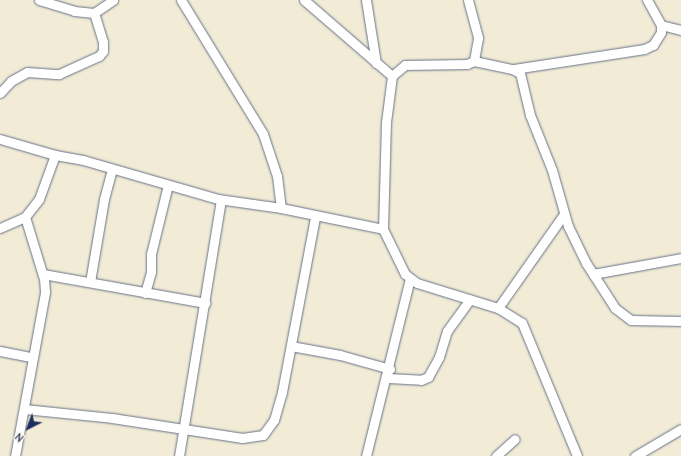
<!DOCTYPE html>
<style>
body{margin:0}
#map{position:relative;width:681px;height:456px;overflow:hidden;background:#f2ecd6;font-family:"Comic Neue",sans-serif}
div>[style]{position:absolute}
.roads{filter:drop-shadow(0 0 1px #667188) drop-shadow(0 0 1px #667188)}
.minor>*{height:9px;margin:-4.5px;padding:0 4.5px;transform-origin:4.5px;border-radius:4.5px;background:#fff}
span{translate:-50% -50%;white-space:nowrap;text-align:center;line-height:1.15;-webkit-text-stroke:3px #fbf7ec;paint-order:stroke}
.north{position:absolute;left:8px;top:408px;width:40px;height:40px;-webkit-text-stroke:3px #fbf7ec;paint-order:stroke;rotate:222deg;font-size:11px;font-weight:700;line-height:16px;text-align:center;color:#1b2f5e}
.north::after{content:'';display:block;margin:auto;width:14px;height:18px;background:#1b2f5e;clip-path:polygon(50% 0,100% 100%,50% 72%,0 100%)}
</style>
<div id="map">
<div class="roads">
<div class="minor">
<i style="left:39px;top:0;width:37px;rotate:17deg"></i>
<i style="left:74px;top:11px;width:20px;rotate:6deg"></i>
<i style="left:94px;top:13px;width:23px;rotate:-34deg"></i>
<i style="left:181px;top:0;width:157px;rotate:58.5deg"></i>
<i style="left:263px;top:134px;width:44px;rotate:71.6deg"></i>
<i style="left:277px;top:176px;width:32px;rotate:83deg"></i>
<i style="left:304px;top:0;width:116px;rotate:40.8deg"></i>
<i style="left:366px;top:0;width:64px;rotate:81deg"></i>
<i style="left:468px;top:0;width:39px;rotate:75deg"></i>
<i style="left:478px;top:38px;width:23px;rotate:100deg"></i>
<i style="left:474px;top:61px;width:8px;rotate:157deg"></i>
<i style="left:467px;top:64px;width:62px;rotate:179.1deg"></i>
<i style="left:405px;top:65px;width:17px;rotate:140deg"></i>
<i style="left:392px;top:76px;width:46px;rotate:97.4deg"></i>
<i style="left:386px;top:122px;width:107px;rotate:91.6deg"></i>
<i style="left:383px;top:229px;width:50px;rotate:63.9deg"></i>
<i style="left:405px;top:274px;width:15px;rotate:37deg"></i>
<i style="left:417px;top:283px;width:85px;rotate:17.2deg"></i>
<i style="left:498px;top:308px;width:28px;rotate:32deg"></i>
<i style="left:522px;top:323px;width:144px;rotate:67.5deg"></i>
<i style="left:661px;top:25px;width:21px;rotate:14deg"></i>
<i style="left:474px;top:61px;width:39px;rotate:12deg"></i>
<i style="left:512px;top:69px;width:9px;rotate:27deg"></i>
<i style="left:520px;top:73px;width:43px;rotate:76.6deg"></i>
<i style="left:530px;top:115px;width:59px;rotate:68.2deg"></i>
<i style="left:552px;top:170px;width:58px;rotate:74.1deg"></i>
<i style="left:568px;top:226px;width:41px;rotate:64.1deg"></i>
<i style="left:586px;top:263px;width:54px;rotate:57.2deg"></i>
<i style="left:615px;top:308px;width:20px;rotate:37deg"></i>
<i style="left:631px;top:320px;width:50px;rotate:1.1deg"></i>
<i style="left:514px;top:69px;width:132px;rotate:-8.7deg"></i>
<i style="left:644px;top:49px;width:10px;rotate:-24deg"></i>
<i style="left:653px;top:45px;width:15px;rotate:-58deg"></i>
<i style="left:661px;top:32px;width:7px;rotate:-90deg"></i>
<i style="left:661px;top:25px;width:29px;rotate:-119deg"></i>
<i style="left:0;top:93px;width:16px;rotate:-47deg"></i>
<i style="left:11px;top:81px;width:18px;rotate:-29deg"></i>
<i style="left:27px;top:72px;width:32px;rotate:4deg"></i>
<i style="left:59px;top:74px;width:44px;rotate:-24.2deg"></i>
<i style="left:99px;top:56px;width:6px;rotate:-51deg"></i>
<i style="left:103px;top:51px;width:9px;rotate:-90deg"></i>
<i style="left:103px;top:42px;width:30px;rotate:-107deg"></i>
<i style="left:0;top:139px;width:57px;rotate:16.2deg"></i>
<i style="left:55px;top:155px;width:28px;rotate:10deg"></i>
<i style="left:83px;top:160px;width:141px;rotate:16.1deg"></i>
<i style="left:218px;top:199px;width:64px;rotate:8.1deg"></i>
<i style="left:281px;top:208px;width:104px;rotate:11.6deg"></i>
<i style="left:0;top:228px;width:27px;rotate:-24deg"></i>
<i style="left:25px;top:217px;width:23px;rotate:-52deg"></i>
<i style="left:39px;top:199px;width:47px;rotate:-70deg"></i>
<i style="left:43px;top:274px;width:165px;rotate:10.1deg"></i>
<i style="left:593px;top:274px;width:89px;rotate:-10.3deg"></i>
<i style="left:90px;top:282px;width:84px;rotate:-80.4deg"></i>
<i style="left:104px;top:199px;width:31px;rotate:-75deg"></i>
<i style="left:145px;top:293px;width:22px;rotate:-74deg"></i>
<i style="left:151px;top:272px;width:18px;rotate:-90deg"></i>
<i style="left:151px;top:254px;width:71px;rotate:-76.2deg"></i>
<i style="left:498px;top:308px;width:115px;rotate:-54.9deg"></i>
<i style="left:291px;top:346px;width:50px;rotate:10.4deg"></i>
<i style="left:340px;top:355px;width:52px;rotate:15.6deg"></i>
<i style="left:0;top:351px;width:33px;rotate:11deg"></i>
<i style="left:388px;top:378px;width:33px;rotate:3deg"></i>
<i style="left:421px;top:380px;width:8px;rotate:-23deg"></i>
<i style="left:428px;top:377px;width:23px;rotate:-61deg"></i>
<i style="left:439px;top:357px;width:27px;rotate:-73deg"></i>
<i style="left:447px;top:331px;width:39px;rotate:-54deg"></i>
<i style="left:24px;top:409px;width:88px;rotate:5.8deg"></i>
<i style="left:112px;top:418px;width:132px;rotate:8.7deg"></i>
<i style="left:242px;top:438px;width:21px;rotate:-8deg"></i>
<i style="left:263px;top:435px;width:19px;rotate:-54deg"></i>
<i style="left:274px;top:420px;width:29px;rotate:-74deg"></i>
<i style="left:282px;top:392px;width:178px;rotate:-79.3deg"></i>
<i style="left:15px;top:456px;width:167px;rotate:-79.6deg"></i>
<i style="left:45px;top:292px;width:13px;rotate:-94deg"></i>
<i style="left:44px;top:279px;width:65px;rotate:-107deg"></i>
<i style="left:179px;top:456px;width:259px;rotate:-80.7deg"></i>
<i style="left:366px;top:456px;width:183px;rotate:-76.1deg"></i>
<i style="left:496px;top:456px;width:25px;rotate:-42deg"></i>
<i style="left:635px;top:456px;width:53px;rotate:-30.4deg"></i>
</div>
</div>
<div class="north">N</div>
</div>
